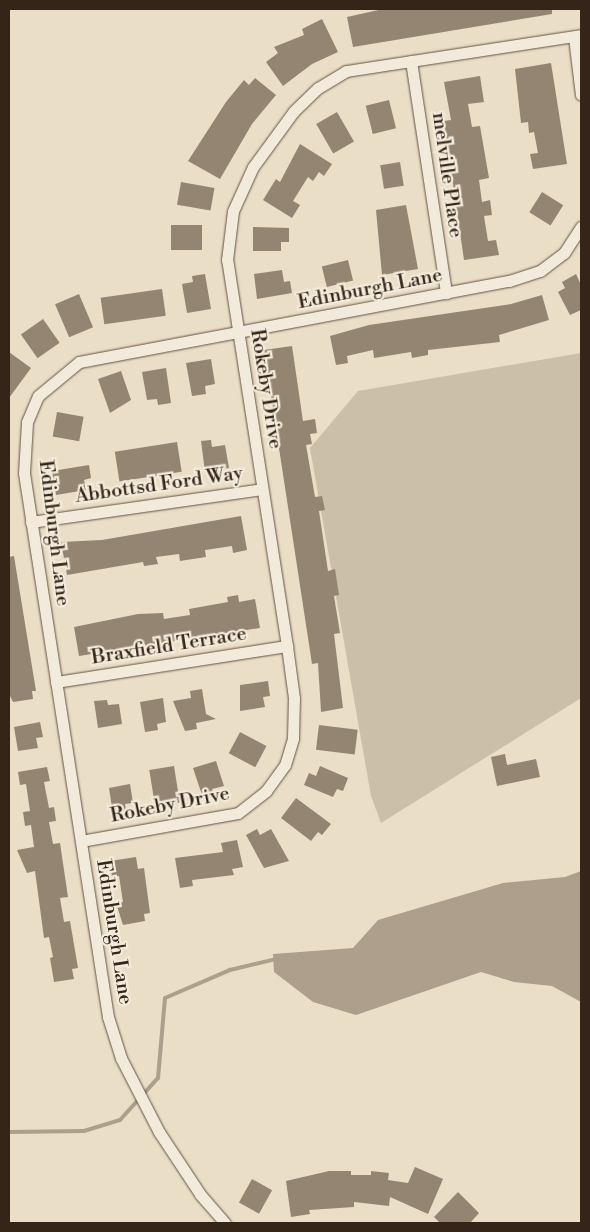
<!DOCTYPE html>
<style>
body{margin:0}
#map{position:relative;width:590px;height:1232px;overflow:hidden;background:#ebdec6;font-family:"Libre Bodoni",serif}
div>[style]{position:absolute}
.green>*{inset:0;background:#ccbfa9}
.water>*{inset:0;background:#ad9f8b}
.stream>*{height:4px;margin:-2px;padding:0 2px;transform-origin:2px;border-radius:2px;background:#ad9f8b}
.building>*{inset:0;background:#948573;transform-origin:0 0}
.roads{filter:drop-shadow(0 0 1px #625344) drop-shadow(0 0 1px #625344)}
.minor>*{height:11px;margin:-5.5px;padding:0 5.5px;transform-origin:5.5px;border-radius:5.5px;background:#f2eada}
span{translate:-50% -50%;white-space:nowrap;text-align:center;line-height:1.15;-webkit-text-stroke:4.5px #f2eada;paint-order:stroke}
.street-label{font-size:20px;color:#352519}
.frame{position:absolute;inset:0;border:10px solid #352519;pointer-events:none}
</style>
<div id="map">
<div class="green">
<i style="clip-path:polygon(581px 353px,581px 698px,381px 823px,371px 796px,310px 448px,358px 391px)"></i>
</div>
<div class="water">
<i style="clip-path:polygon(581px 871px,581px 1002px,552px 986px,514px 982px,481px 972px,356px 1015px,313px 1002px,274px 972px,273px 954px,353px 948px,378px 920px,503px 883px,565px 877px)"></i>
</div>
<div class="stream">
<i style="left:9px;top:1132px;width:75px;rotate:-0.8deg"></i>
<i style="left:84px;top:1131px;width:38px;rotate:-17deg"></i>
<i style="left:120px;top:1120px;width:57px;rotate:-47.9deg"></i>
<i style="left:158px;top:1078px;width:80px;rotate:-85deg"></i>
<i style="left:165px;top:998px;width:71px;rotate:-23.3deg"></i>
<i style="left:230px;top:970px;width:47px;rotate:-13.4deg"></i>
</div>
<div class="building">
<i style="clip-path:polygon(383px 9px,552px 9px,552px 14px,353px 47px,347px 17px)"></i>
<i style="clip-path:polygon(322px 19px,338px 52px,312px 64px,283px 86px,266px 62px,278px 53px,274px 47px,304px 35px,302px 29px)"></i>
<i style="clip-path:polygon(551px 63px,567px 164px,533px 169px,530px 154px,538px 153px,534px 132px,529px 133px,528px 122px,521px 123px,515px 69px)"></i>
<i style="clip-path:polygon(480px 76px,484px 102px,468px 104px,472px 127px,480px 126px,489px 178px,479px 180px,482px 202px,490px 200px,492px 215px,484px 216px,488px 241px,496px 240px,499px 255px,464px 260px,444px 121px,451px 120px,444px 82px)"></i>
<i style="clip-path:polygon(255px 78px,276px 95px,252px 124px,220px 179px,188px 161px,226px 102px,244px 80px,249px 85px)"></i>
<i style="left:389px;top:100px;width:29px;height:24px;rotate:76deg"></i>
<i style="left:337px;top:112px;width:34px;height:24px;rotate:60deg"></i>
<i style="clip-path:polygon(300px 144px,332px 164px,324px 176px,319px 172px,313px 181px,308px 177px,293px 201px,300px 205px,292px 218px,263px 200px,276px 179px,280px 182px)"></i>
<i style="left:400px;top:162px;width:24px;height:20px;rotate:81deg"></i>
<i style="left:181px;top:182px;width:34px;height:23px;rotate:10deg"></i>
<i style="left:542px;top:192px;width:25px;height:24px;rotate:32deg"></i>
<i style="clip-path:polygon(406px 205px,418px 269px,382px 275px,376px 210px)"></i>
<i style="left:171px;top:225px;width:31px;height:25px"></i>
<i style="clip-path:polygon(253px 227px,289px 228px,289px 242px,281px 242px,281px 251px,253px 251px)"></i>
<i style="left:348px;top:260px;width:21px;height:27px;rotate:76deg"></i>
<i style="clip-path:polygon(282px 270px,284px 282px,290px 281px,292px 293px,257px 299px,254px 274px)"></i>
<i style="clip-path:polygon(205px 274px,211px 309px,187px 313px,182px 284px,193px 282px,192px 276px)"></i>
<i style="clip-path:polygon(576px 274px,581px 285px,581px 310px,570px 315px,558px 292px,565px 288px,562px 282px)"></i>
<i style="left:162px;top:289px;width:27px;height:62px;rotate:82deg"></i>
<i style="left:79px;top:294px;width:36px;height:26px;rotate:67deg"></i>
<i style="clip-path:polygon(542px 295px,549px 320px,499px 335px,500px 342px,428px 350px,428px 355px,412px 358px,411px 352px,374px 358px,373px 350px,347px 356px,348px 363px,336px 365px,330px 336px,369px 325px,511px 304px)"></i>
<i style="left:43px;top:319px;width:29px;height:27px;rotate:55deg"></i>
<i style="clip-path:polygon(292px 346px,303px 421px,315px 419px,317px 433px,310px 434px,312px 444px,306px 445px,315px 497px,322px 496px,325px 510px,319px 511px,328px 571px,335px 569px,339px 595px,334px 596px,340px 633px,334px 634px,343px 708px,321px 712px,318px 663px,312px 664px,264px 350px)"></i>
<i style="clip-path:polygon(9px 352px,31px 368px,9px 398px)"></i>
<i style="clip-path:polygon(211px 359px,215px 384px,205px 386px,206px 394px,192px 396px,186px 363px)"></i>
<i style="clip-path:polygon(166px 368px,171px 403px,158px 405px,157px 399px,147px 400px,142px 372px)"></i>
<i style="clip-path:polygon(121px 371px,131px 400px,110px 413px,98px 379px)"></i>
<i style="left:57px;top:412px;width:27px;height:25px;rotate:10deg"></i>
<i style="clip-path:polygon(211px 440px,212px 447px,225px 445px,229px 468px,205px 472px,201px 441px)"></i>
<i style="left:177px;top:442px;width:30px;height:63px;rotate:81deg"></i>
<i style="clip-path:polygon(89px 465px,91px 478px,84px 480px,86px 490px,56px 495px,52px 471px)"></i>
<i style="clip-path:polygon(241px 516px,247px 550px,233px 553px,232px 546px,205px 550px,206px 557px,180px 561px,179px 554px,156px 557px,158px 564px,144px 566px,143px 562px,67px 575px,61px 542px,102px 540px)"></i>
<i style="clip-path:polygon(14px 556px,36px 691px,32px 691px,33px 699px,13px 702px,9px 694px,9px 557px)"></i>
<i style="clip-path:polygon(238px 595px,239px 602px,255px 599px,260px 628px,79px 656px,74px 627px,138px 614px,163px 613px,164px 619px,190px 615px,189px 609px,228px 602px,227px 597px)"></i>
<i style="clip-path:polygon(268px 681px,270px 696px,263px 697px,265px 707px,240px 711px,240px 685px)"></i>
<i style="clip-path:polygon(202px 689px,206px 714px,216px 719px,196px 723px,197px 729px,185px 731px,173px 701px,191px 698px,190px 691px)"></i>
<i style="clip-path:polygon(163px 698px,166px 722px,157px 724px,158px 730px,145px 732px,140px 702px)"></i>
<i style="clip-path:polygon(107px 700px,108px 705px,119px 704px,122px 724px,98px 728px,94px 701px)"></i>
<i style="clip-path:polygon(40px 722px,43px 737px,36px 738px,38px 748px,18px 751px,14px 727px)"></i>
<i style="left:319px;top:725px;width:39px;height:25px;rotate:7deg"></i>
<i style="left:240px;top:732px;width:30px;height:24px;rotate:28deg"></i>
<i style="clip-path:polygon(505px 754px,507px 765px,536px 759px,540px 777px,497px 786px,491px 757px)"></i>
<i style="clip-path:polygon(216px 761px,224px 786px,212px 789px,214px 795px,203px 798px,193px 768px)"></i>
<i style="left:174px;top:766px;width:37px;height:25px;rotate:81deg"></i>
<i style="clip-path:polygon(320px 766px,348px 778px,343px 791px,337px 789px,333px 797px,304px 785px,309px 773px,316px 776px)"></i>
<i style="clip-path:polygon(47px 767px,50px 781px,44px 782px,49px 808px,54px 807px,56px 821px,49px 822px,53px 844px,60px 843px,68px 897px,60px 898px,64px 922px,70px 921px,78px 968px,72px 969px,74px 979px,54px 982px,50px 958px,53px 957px,49px 937px,44px 938px,35px 871px,27px 873px,17px 850px,34px 847px,31px 825px,25px 826px,23px 812px,30px 811px,26px 784px,20px 785px,18px 772px)"></i>
<i style="clip-path:polygon(130px 784px,133px 803px,125px 804px,126px 811px,113px 814px,109px 788px)"></i>
<i style="clip-path:polygon(296px 798px,331px 824px,322px 835px,318px 832px,311px 841px,281px 818px)"></i>
<i style="clip-path:polygon(257px 829px,260px 835px,271px 829px,289px 861px,264px 868px,246px 835px)"></i>
<i style="clip-path:polygon(237px 840px,243px 867px,232px 869px,234px 875px,192px 880px,193px 886px,180px 888px,175px 858px,223px 852px,221px 843px)"></i>
<i style="clip-path:polygon(136px 857px,138px 869px,144px 868px,150px 913px,144px 914px,145px 921px,123px 925px,116px 903px,123px 902px,119px 876px,112px 877px,110px 861px)"></i>
<i style="clip-path:polygon(415px 1167px,443px 1179px,428px 1214px,390px 1197px,389px 1206px,354px 1202px,354px 1207px,309px 1210px,310px 1214px,291px 1217px,286px 1181px,329px 1171px,351px 1171px,351px 1175px,371px 1175px,371px 1171px,389px 1173px,388px 1180px,408px 1183px)"></i>
<i style="left:252px;top:1179px;width:23px;height:27px;rotate:29deg"></i>
<i style="clip-path:polygon(458px 1192px,479px 1213px,470px 1223px,440px 1223px,434px 1217px)"></i>
</div>
<div class="roads">
<div class="minor">
<i style="left:574px;top:37px;width:58px;rotate:83.1deg"></i>
<i style="left:411px;top:61px;width:235px;rotate:81.4deg"></i>
<i style="left:31px;top:522px;width:233px;rotate:-8.1deg"></i>
<i style="left:56px;top:682px;width:234px;rotate:-8.9deg"></i>
<i style="left:81px;top:841px;width:159px;rotate:-10.1deg"></i>
<i style="left:238px;top:813px;width:36px;rotate:-38deg"></i>
<i style="left:266px;top:791px;width:32px;rotate:-54deg"></i>
<i style="left:285px;top:765px;width:28px;rotate:-73deg"></i>
<i style="left:293px;top:738px;width:40px;rotate:-88.6deg"></i>
<i style="left:294px;top:698px;width:52px;rotate:-97.7deg"></i>
<i style="left:287px;top:646px;width:391px;rotate:-98.8deg"></i>
<i style="left:227px;top:260px;width:49px;rotate:-83deg"></i>
<i style="left:233px;top:211px;width:48px;rotate:-65.6deg"></i>
<i style="left:253px;top:167px;width:69px;rotate:-53.8deg"></i>
<i style="left:294px;top:111px;width:33px;rotate:-44deg"></i>
<i style="left:318px;top:88px;width:33px;rotate:-31deg"></i>
<i style="left:346px;top:71px;width:238px;rotate:-8.7deg"></i>
<i style="left:225px;top:1223px;width:38px;rotate:-131deg"></i>
<i style="left:200px;top:1194px;width:74px;rotate:-123.5deg"></i>
<i style="left:159px;top:1132px;width:83px;rotate:-117.2deg"></i>
<i style="left:121px;top:1058px;width:43px;rotate:-107.6deg"></i>
<i style="left:108px;top:1017px;width:550px;rotate:-98.78deg"></i>
<i style="left:24px;top:473px;width:51px;rotate:-86.6deg"></i>
<i style="left:27px;top:422px;width:28px;rotate:-67deg"></i>
<i style="left:38px;top:396px;width:53px;rotate:-39.7deg"></i>
<i style="left:79px;top:362px;width:438px;rotate:-10.7deg"></i>
<i style="left:509px;top:281px;width:33px;rotate:-18deg"></i>
<i style="left:540px;top:271px;width:30px;rotate:-37deg"></i>
<i style="left:564px;top:253px;width:31px;rotate:-57deg"></i>
</div>
</div>
<div class="street-label">
<span style="left:447px;top:175px;rotate:82deg">melville Place</span>
<span style="left:370px;top:289px;rotate:-11deg">Edinburgh Lane</span>
<span style="left:266px;top:389px;rotate:81deg">Rokeby Drive</span>
<span style="left:159px;top:485px;rotate:-8deg">Abbottsd Ford Way</span>
<span style="left:54px;top:533px;rotate:83deg">Edinburgh Lane</span>
<span style="left:169px;top:646px;rotate:-9deg">Braxfield Terrace</span>
<span style="left:170px;top:805px;rotate:-11deg">Rokeby Drive</span>
<span style="left:114px;top:932px;rotate:81deg">Edinburgh Lane</span>
</div>
<div class="frame"></div>
</div>
